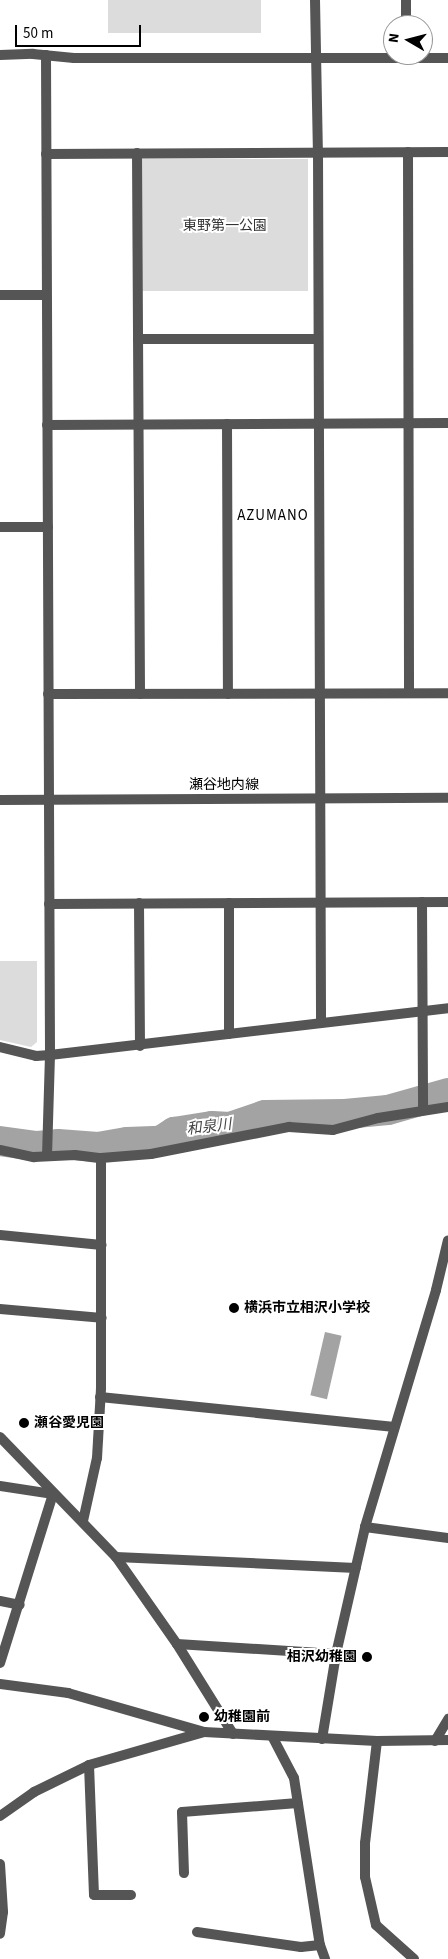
<!DOCTYPE html>
<meta charset="utf-8">
<style>
body{margin:0}
#map{position:relative;width:448px;height:1959px;overflow:hidden;background:#fff;font-family:"Source Sans 3","Noto Sans JP",sans-serif}
div>[style]{position:absolute}
.green>*{inset:0;background:#dcdcdc;transform-origin:0 0}
.water>*{inset:0;background:#a3a3a3;transform-origin:0 0}
.river>*{height:30px;margin:-15px;padding:0 15px;transform-origin:15px;border-radius:15px;background:#a3a3a3}
.minor>*{height:10px;margin:-5px;padding:0 5px;transform-origin:5px;border-radius:5px;background:#555}
.tertiary>*{height:10px;margin:-5px;padding:0 5px;transform-origin:5px;border-radius:5px;background:#555}
.dots>*{width:14px;height:14px;translate:-50% -50%;box-sizing:border-box;border:2px solid #fff;border-radius:50%}
span{translate:-50% -50%;white-space:nowrap;text-align:center;line-height:1.15;-webkit-text-stroke:4px #fff;paint-order:stroke}
.park-label{font-size:14px;color:#333}
.street-label{font-size:14px;color:#000}
.poi-label{font-size:14px;color:#000;font-weight:700}
.left{translate:0 -50%;text-align:left}
.right{translate:-100% -50%;text-align:right}
.neighbourhood-label{font-size:15px;color:#000;letter-spacing:1px}
.water-label{font-size:15px;color:#444;font-style:italic}
.north{position:absolute;left:383px;top:15px;width:50px;height:50px;box-sizing:border-box;background:#fff;border:1px solid #999;border-radius:50%;rotate:278deg;font-size:14px;font-weight:700;line-height:20px;text-align:center;color:#000}
.north::after{content:'';display:block;margin:auto;width:18px;height:22px;background:#000;clip-path:polygon(50% 0,100% 100%,50% 72%,0 100%)}
.scale{position:absolute;left:15px;top:25px;width:126px;height:22px;box-sizing:border-box;border:2px solid #000;border-top:0;padding-left:6px;font-size:15px;line-height:18px;white-space:nowrap;color:#000;-webkit-text-stroke:4px #fff;paint-order:stroke}
</style>
<div id="map">
<div class="green">
<i style="left:108px;top:0;width:153px;height:33px"></i>
<i style="left:308px;top:159px;width:132px;height:168px;rotate:90deg"></i>
<i style="clip-path:polygon(0 961px,37px 961px,37px 1042px,31px 1047px,0 1040px)"></i>
</div>
<div class="water">
<i style="left:325px;top:1332px;width:17px;height:65px;rotate:13deg"></i>
</div>
<div class="river">
<i style="left:0;top:1141px;width:37px;rotate:8deg"></i>
<i style="left:37px;top:1146px;width:21px;rotate:-5deg"></i>
<i style="left:58px;top:1144px;width:40px;rotate:4.3deg"></i>
<i style="left:98px;top:1147px;width:29px;rotate:-10deg"></i>
<i style="left:127px;top:1142px;width:33px;rotate:-2deg"></i>
<i style="left:160px;top:1141px;width:17px;rotate:-33deg"></i>
<i style="left:174px;top:1132px;width:38px;rotate:-9deg"></i>
<i style="left:212px;top:1126px;width:18px;rotate:3deg"></i>
<i style="left:230px;top:1127px;width:37px;rotate:-19deg"></i>
<i style="left:265px;top:1115px;width:80px;rotate:-0.7deg"></i>
<i style="left:345px;top:1114px;width:43px;rotate:-5.3deg"></i>
<i style="left:388px;top:1110px;width:62px;rotate:-15.8deg"></i>
</div>
<div class="minor">
<i style="left:315px;top:0;width:153px;rotate:88.9deg"></i>
<i style="left:318px;top:153px;width:870px;rotate:89.8deg"></i>
<i style="left:406px;top:0;width:25px;rotate:90deg"></i>
<i style="left:0;top:55px;width:33px;rotate:-2deg"></i>
<i style="left:33px;top:54px;width:41px;rotate:5.6deg"></i>
<i style="left:74px;top:58px;width:374px"></i>
<i style="left:46px;top:55px;width:1000px;rotate:89.77deg"></i>
<i style="left:50px;top:1055px;width:100px;rotate:91.7deg"></i>
<i style="left:408px;top:152px;width:541px;rotate:89.89deg"></i>
<i style="left:137px;top:153px;width:541px;rotate:89.68deg"></i>
<i style="left:46px;top:154px;width:402px;rotate:-0.3deg"></i>
<i style="left:0;top:295px;width:46px"></i>
<i style="left:138px;top:339px;width:180px"></i>
<i style="left:227px;top:424px;width:270px;rotate:89.8deg"></i>
<i style="left:47px;top:425px;width:401px;rotate:-0.3deg"></i>
<i style="left:0;top:527px;width:48px"></i>
<i style="left:48px;top:694px;width:400px;rotate:-0.1deg"></i>
<i style="left:422px;top:902px;width:208px;rotate:89.7deg"></i>
<i style="left:139px;top:903px;width:143px;rotate:89.6deg"></i>
<i style="left:229px;top:903px;width:131px;rotate:90deg"></i>
<i style="left:49px;top:904px;width:399px;rotate:-0.3deg"></i>
<i style="left:0;top:1047px;width:37px;rotate:14deg"></i>
<i style="left:36px;top:1056px;width:14px;rotate:-4deg"></i>
<i style="left:50px;top:1055px;width:401px;rotate:-6.7deg"></i>
<i style="left:0;top:1150px;width:35px;rotate:12deg"></i>
<i style="left:34px;top:1157px;width:41px;rotate:-2.8deg"></i>
<i style="left:75px;top:1155px;width:26px;rotate:7deg"></i>
<i style="left:101px;top:1158px;width:50px;rotate:-4.6deg"></i>
<i style="left:151px;top:1154px;width:141px;rotate:-11.1deg"></i>
<i style="left:289px;top:1127px;width:44px;rotate:3.9deg"></i>
<i style="left:333px;top:1130px;width:47px;rotate:-14.9deg"></i>
<i style="left:378px;top:1118px;width:71px;rotate:-8.9deg"></i>
<i style="left:0;top:1235px;width:102px;rotate:5.6deg"></i>
<i style="left:0;top:1309px;width:102px;rotate:5deg"></i>
<i style="left:100px;top:1397px;width:296px;rotate:5.8deg"></i>
<i style="left:0;top:1437px;width:167px;rotate:46deg"></i>
<i style="left:116px;top:1557px;width:106px;rotate:55deg"></i>
<i style="left:177px;top:1644px;width:106px;rotate:58.1deg"></i>
<i style="left:0;top:1486px;width:54px;rotate:8.6deg"></i>
<i style="left:53px;top:1494px;width:177px;rotate:107.4deg"></i>
<i style="left:83px;top:1521px;width:65px;rotate:-77.5deg"></i>
<i style="left:97px;top:1458px;width:70px;rotate:-86.7deg"></i>
<i style="left:101px;top:1388px;width:230px;rotate:-90deg"></i>
<i style="left:365px;top:1527px;width:84px;rotate:7.5deg"></i>
<i style="left:116px;top:1557px;width:240px;rotate:2.6deg"></i>
<i style="left:0;top:1601px;width:20px;rotate:11deg"></i>
<i style="left:177px;top:1644px;width:159px;rotate:3.6deg"></i>
<i style="left:272px;top:1736px;width:47px;rotate:62.4deg"></i>
<i style="left:294px;top:1778px;width:169px;rotate:81.2deg"></i>
<i style="left:320px;top:1945px;width:15px;rotate:70deg"></i>
<i style="left:322px;top:1739px;width:86px;rotate:-80.6deg"></i>
<i style="left:336px;top:1654px;width:130px;rotate:-77.1deg"></i>
<i style="left:365px;top:1527px;width:247px;rotate:-73.3deg"></i>
<i style="left:436px;top:1290px;width:51px;rotate:-76.5deg"></i>
<i style="left:377px;top:1741px;width:103px;rotate:96.7deg"></i>
<i style="left:365px;top:1843px;width:34px;rotate:90deg"></i>
<i style="left:365px;top:1877px;width:49px;rotate:77.1deg"></i>
<i style="left:376px;top:1925px;width:51px;rotate:41.8deg"></i>
<i style="left:435px;top:1741px;width:26px;rotate:-59deg"></i>
<i style="left:89px;top:1765px;width:130px;rotate:87.8deg"></i>
<i style="left:94px;top:1895px;width:37px"></i>
<i style="left:0;top:1816px;width:42px;rotate:-35.2deg"></i>
<i style="left:34px;top:1792px;width:61px;rotate:-26.1deg"></i>
<i style="left:89px;top:1765px;width:120px;rotate:-16deg"></i>
<i style="left:0;top:1864px;width:48px;rotate:86.4deg"></i>
<i style="left:3px;top:1912px;width:22px;rotate:98deg"></i>
<i style="left:184px;top:1873px;width:61px;rotate:-91.9deg"></i>
<i style="left:182px;top:1812px;width:116px;rotate:-4.4deg"></i>
<i style="left:197px;top:1932px;width:105px;rotate:8.2deg"></i>
<i style="left:301px;top:1947px;width:19px;rotate:-6deg"></i>
</div>
<div class="tertiary">
<i style="left:0;top:800px;width:448px;rotate:-0.3deg"></i>
<i style="left:0;top:1684px;width:69px;rotate:7.5deg"></i>
<i style="left:68px;top:1693px;width:141px;rotate:16deg"></i>
<i style="left:204px;top:1732px;width:173px;rotate:3deg"></i>
<i style="left:377px;top:1741px;width:71px;rotate:-0.8deg"></i>
</div>
<div class="dots">
<i style="left:234px;top:1308px;background:#000"></i>
<i style="left:24px;top:1423px;background:#000"></i>
<i style="left:367px;top:1657px;background:#000"></i>
<i style="left:204px;top:1717px;background:#000"></i>
</div>
<div class="park-label">
<span style="left:225px;top:226px">東野第一公園</span>
</div>
<div class="street-label">
<span style="left:224px;top:785px">瀬谷地内線</span>
</div>
<div class="poi-label">
<span class="left" style="left:244px;top:1308px">横浜市立相沢小学校</span>
<span class="left" style="left:34px;top:1423px">瀬谷愛児園</span>
<span class="right" style="left:357px;top:1657px">相沢幼稚園</span>
<span class="left" style="left:214px;top:1717px">幼稚園前</span>
</div>
<div class="neighbourhood-label">
<span style="left:273px;top:516px">AZUMANO</span>
</div>
<div class="water-label">
<span style="left:209px;top:1127px;rotate:-7deg">和泉川</span>
</div>
<div class="north">N</div>
<div class="scale">50 m</div>
</div>
